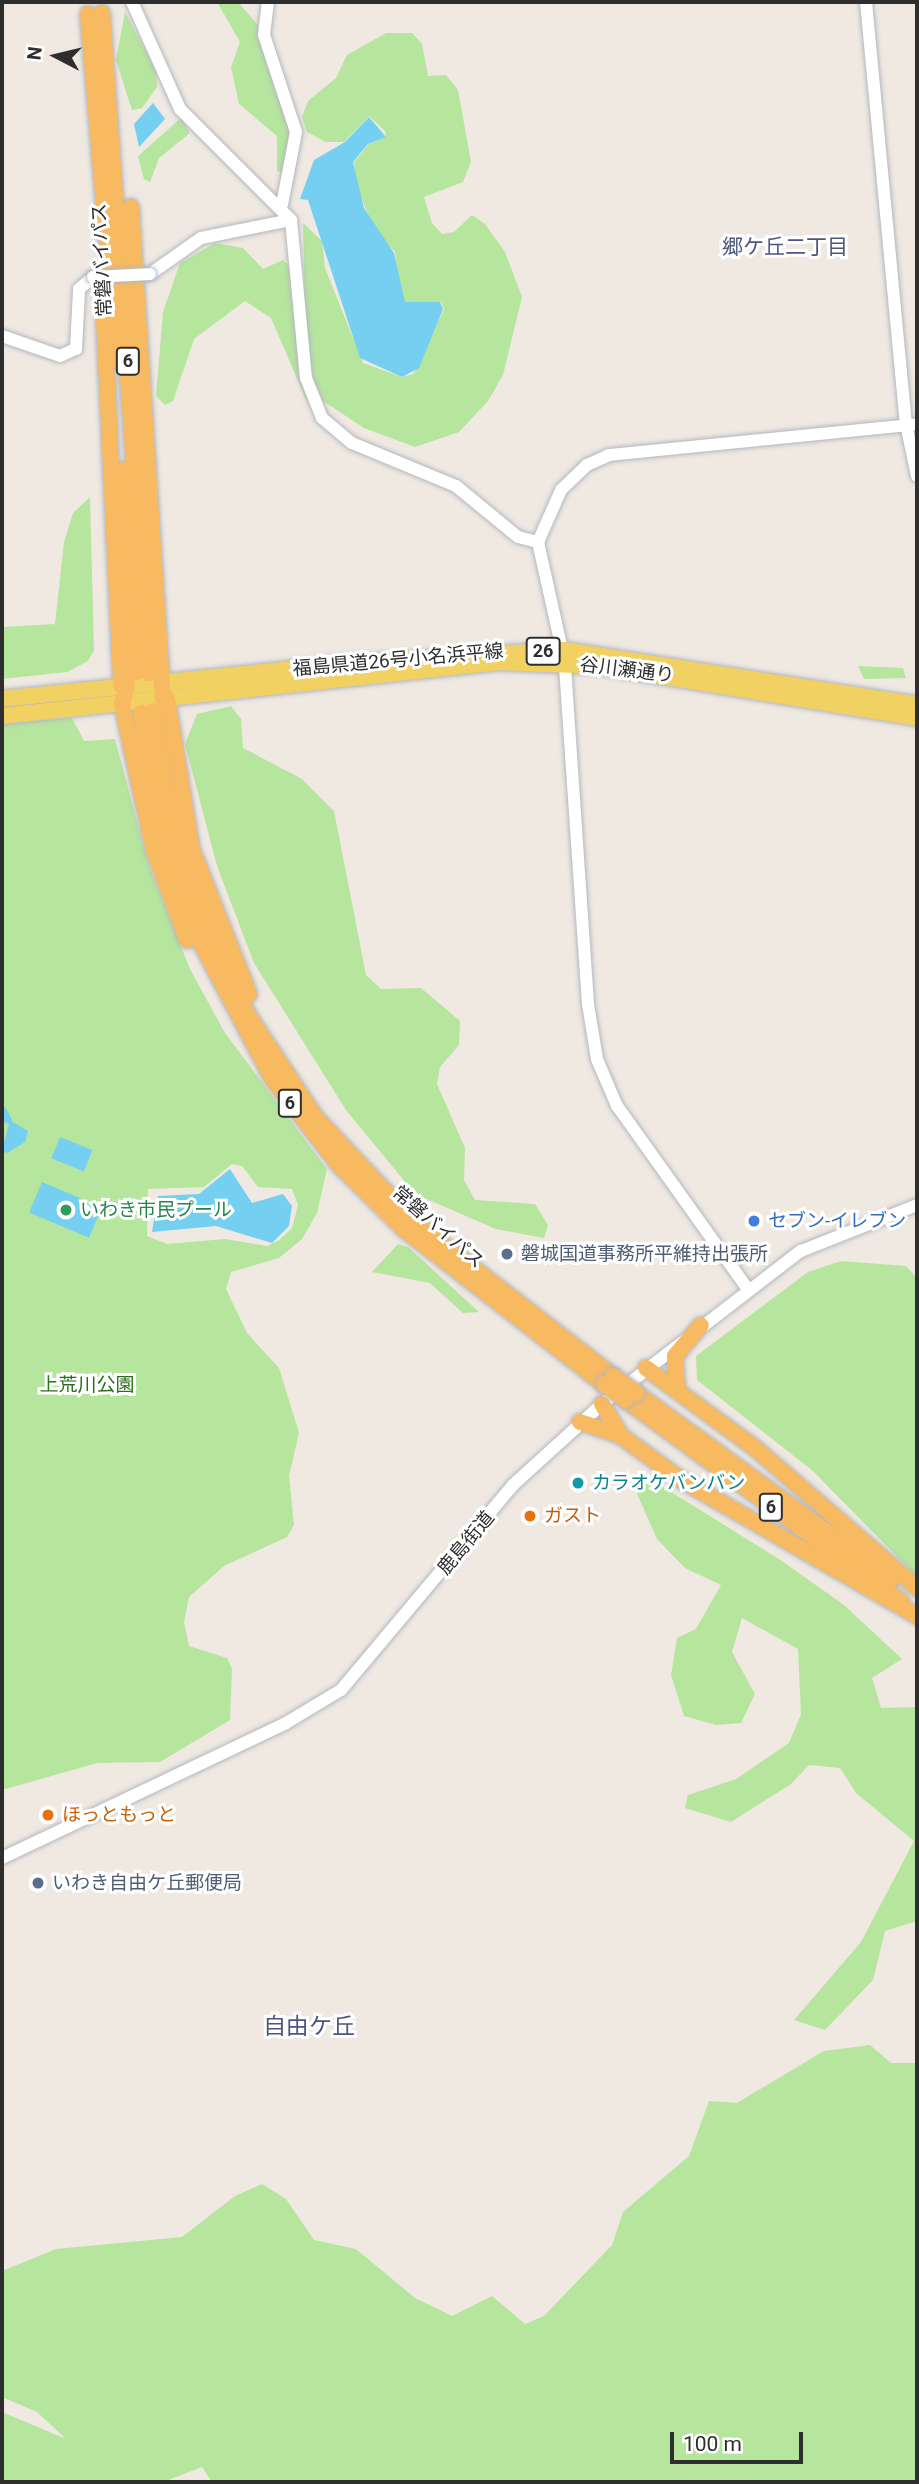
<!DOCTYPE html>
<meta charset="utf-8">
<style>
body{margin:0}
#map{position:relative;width:919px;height:2484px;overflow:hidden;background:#efe9e1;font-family:Roboto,"Noto Sans JP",sans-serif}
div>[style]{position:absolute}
.green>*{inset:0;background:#b6e59e}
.water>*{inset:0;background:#75cff0;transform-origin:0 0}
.roads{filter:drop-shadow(0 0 2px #b4b7c1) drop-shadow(0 0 2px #b4b7c1)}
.tertiary>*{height:12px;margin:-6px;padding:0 6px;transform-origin:6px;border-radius:6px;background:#fff}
.primary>*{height:16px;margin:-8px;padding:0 8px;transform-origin:8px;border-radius:8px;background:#f2d163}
.trunk>*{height:16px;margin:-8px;padding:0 8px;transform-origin:8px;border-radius:8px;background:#f8ba60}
.bridges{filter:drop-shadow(0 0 2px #b4b7c1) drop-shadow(0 0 2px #b4b7c1)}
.tertiary-bridge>*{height:12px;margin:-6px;padding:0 6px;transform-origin:6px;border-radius:6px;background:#fff}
.trunk-bridge>*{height:16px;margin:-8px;padding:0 8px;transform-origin:8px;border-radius:8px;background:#f8ba60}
.dots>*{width:19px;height:19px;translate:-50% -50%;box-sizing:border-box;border:4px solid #fff;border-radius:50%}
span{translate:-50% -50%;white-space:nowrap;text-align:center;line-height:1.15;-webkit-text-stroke:6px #fff;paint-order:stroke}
.shield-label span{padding:2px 5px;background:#fff;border:2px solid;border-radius:5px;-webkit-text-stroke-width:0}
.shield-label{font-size:18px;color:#2e2e2e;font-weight:700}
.street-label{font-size:19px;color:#2e2e2e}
.leisure-label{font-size:19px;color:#27864d}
.left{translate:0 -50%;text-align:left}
.shop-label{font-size:19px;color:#366cbe}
.service-label{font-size:19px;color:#4e5e75}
.park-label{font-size:19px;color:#2c6e1b}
.culture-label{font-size:19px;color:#0d838f}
.food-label{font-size:19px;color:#c56008}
.neighbourhood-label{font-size:21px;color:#4d5680}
.quarter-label{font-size:23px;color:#4d5680}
.frame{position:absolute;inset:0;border:4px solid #2e2e2e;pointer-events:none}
.north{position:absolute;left:21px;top:21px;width:70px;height:70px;-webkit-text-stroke:5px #fff;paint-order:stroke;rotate:277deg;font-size:19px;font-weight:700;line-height:28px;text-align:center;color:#2e2e2e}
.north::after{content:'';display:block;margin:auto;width:24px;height:32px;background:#2e2e2e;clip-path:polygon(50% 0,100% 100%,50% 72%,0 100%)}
.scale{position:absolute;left:670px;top:2432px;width:133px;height:32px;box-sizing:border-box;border:4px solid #2e2e2e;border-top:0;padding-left:9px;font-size:21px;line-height:24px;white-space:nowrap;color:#2e2e2e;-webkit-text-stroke:5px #fff;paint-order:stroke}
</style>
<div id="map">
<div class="green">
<i style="clip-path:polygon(217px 2px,238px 2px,258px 25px,291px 135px,284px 174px,277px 171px,277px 136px,239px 104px,231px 67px,240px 42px)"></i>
<i style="clip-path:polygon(125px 12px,156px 70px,157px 87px,142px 108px,132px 110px,116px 60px)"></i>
<i style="clip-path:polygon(386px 33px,412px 33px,422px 44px,428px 76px,446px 75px,458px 90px,471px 162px,463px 182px,424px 197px,432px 223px,442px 234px,454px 232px,472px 215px,485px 224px,505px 252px,522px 297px,503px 375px,488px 401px,459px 432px,415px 447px,364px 428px,323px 401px,313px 379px,305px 325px,303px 223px,322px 241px,325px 268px,363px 363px,402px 377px,413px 374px,444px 309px,441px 302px,405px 302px,400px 295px,395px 252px,375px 230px,357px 188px,354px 162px,369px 144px,386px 137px,385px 131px,369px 116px,344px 142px,326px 142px,307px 132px,302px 117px,308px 101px,336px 78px,347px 55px)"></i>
<i style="clip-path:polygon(181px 118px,190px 133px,159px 158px,150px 182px,144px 179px,138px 156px)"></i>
<i style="clip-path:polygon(215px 243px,243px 248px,263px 269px,283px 260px,292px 269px,308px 404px,271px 318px,245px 301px,194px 339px,173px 401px,165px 405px,156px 396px,163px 312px,180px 263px)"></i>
<i style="clip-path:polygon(90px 497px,94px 650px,88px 661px,67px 672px,2px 679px,2px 627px,55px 624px,64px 542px,73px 513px)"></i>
<i style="clip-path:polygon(858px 666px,903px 668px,906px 678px,864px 679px)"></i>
<i style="clip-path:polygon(231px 706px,241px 719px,243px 748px,302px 779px,334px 811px,366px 975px,381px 989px,421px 988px,460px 1021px,459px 1045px,440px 1067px,437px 1084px,465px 1148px,464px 1180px,475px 1200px,535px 1204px,548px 1225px,544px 1238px,496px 1229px,415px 1194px,346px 1110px,254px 963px,217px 866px,185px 744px,197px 714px)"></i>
<i style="clip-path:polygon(evenodd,72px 718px,84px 741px,115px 739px,149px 866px,190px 969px,225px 1033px,327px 1169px,317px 1213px,302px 1239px,279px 1258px,231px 1272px,226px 1289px,247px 1333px,279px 1368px,299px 1433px,289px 1476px,294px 1525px,287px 1537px,224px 1566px,189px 1597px,184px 1622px,189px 1646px,227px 1658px,232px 1669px,230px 1720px,160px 1762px,97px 1763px,2px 1790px,2px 723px,72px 718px,232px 1164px,242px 1166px,258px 1187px,292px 1189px,298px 1205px,292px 1228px,278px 1241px,267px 1246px,225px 1239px,167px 1244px,147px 1236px,148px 1189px,204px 1187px,232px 1164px)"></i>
<i style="clip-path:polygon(398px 1244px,408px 1247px,479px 1312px,463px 1313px,430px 1283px,372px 1272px)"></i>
<i style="clip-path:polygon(841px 1261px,906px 1266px,917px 1278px,917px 1577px,813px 1471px,697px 1380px,696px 1356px,808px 1272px)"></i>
<i style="clip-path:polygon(647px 1477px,779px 1559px,844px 1605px,902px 1659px,872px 1678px,881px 1708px,917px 1707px,917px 1921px,885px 1931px,873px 1980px,825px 2030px,794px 2020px,861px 1942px,914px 1841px,856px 1793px,840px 1768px,809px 1765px,791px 1784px,731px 1822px,685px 1808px,688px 1795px,736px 1779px,789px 1743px,801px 1714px,798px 1649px,742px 1618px,732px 1652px,755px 1694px,741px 1723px,716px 1725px,684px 1716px,671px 1675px,677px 1638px,696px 1629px,721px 1585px,685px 1568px,657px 1539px,634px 1487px)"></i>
<i style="clip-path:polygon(870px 2045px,891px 2063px,917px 2063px,917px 2482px,212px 2482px,202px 2467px,163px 2482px,2px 2482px,2px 2412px,66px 2439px,37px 2412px,2px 2397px,2px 2271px,56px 2249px,182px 2237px,235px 2196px,262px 2184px,286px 2199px,314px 2240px,356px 2249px,415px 2298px,452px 2316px,492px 2296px,525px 2324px,544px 2316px,612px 2245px,623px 2212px,689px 2156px,709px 2101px,737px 2103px,824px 2051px)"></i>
</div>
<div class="water">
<i style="clip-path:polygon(153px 103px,165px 119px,139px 147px,134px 124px)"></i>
<i style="clip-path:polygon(369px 117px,386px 137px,368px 144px,353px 162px,364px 208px,394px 253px,405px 302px,440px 302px,443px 309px,419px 368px,402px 377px,360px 358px,308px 200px,300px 199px,314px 160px,345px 142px)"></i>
<i style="clip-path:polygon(5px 1106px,13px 1122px,28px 1131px,25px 1142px,7px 1153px,2px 1150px,9px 1124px,2px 1121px)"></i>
<i style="left:60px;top:1137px;width:35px;height:23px;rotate:22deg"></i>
<i style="clip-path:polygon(230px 1169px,252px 1203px,283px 1194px,292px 1206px,289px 1226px,272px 1243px,216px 1226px,152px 1232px,158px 1196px,199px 1194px)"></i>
<i style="left:42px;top:1182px;width:65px;height:33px;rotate:23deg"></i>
</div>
<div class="roads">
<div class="tertiary">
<i style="left:132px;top:2px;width:117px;rotate:65.8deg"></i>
<i style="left:180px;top:109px;width:157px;rotate:45deg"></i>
<i style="left:291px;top:220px;width:159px;rotate:84.6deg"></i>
<i style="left:306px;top:378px;width:43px;rotate:68.2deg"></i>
<i style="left:322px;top:418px;width:39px;rotate:40deg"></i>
<i style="left:352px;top:443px;width:113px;rotate:22.5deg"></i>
<i style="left:456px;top:486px;width:80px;rotate:39.4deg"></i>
<i style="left:518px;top:537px;width:21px;rotate:14deg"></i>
<i style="left:268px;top:2px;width:33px;rotate:97deg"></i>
<i style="left:264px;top:35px;width:102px;rotate:71.7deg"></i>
<i style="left:296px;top:132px;width:74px;rotate:100.9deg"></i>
<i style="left:866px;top:2px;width:424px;rotate:84.6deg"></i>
<i style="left:906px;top:424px;width:53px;rotate:78.1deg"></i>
<i style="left:150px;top:274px;width:62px;rotate:-35.2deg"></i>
<i style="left:201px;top:238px;width:92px;rotate:-11.3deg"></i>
<i style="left:2px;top:336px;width:61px;rotate:19deg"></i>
<i style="left:60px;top:356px;width:17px;rotate:-24deg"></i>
<i style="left:76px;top:349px;width:60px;rotate:-87.1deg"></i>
<i style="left:79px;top:289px;width:18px;rotate:-41deg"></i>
<i style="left:747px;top:1288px;width:224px;rotate:-125.5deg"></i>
<i style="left:617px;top:1106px;width:51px;rotate:-113.1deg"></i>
<i style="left:597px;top:1059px;width:56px;rotate:-99.3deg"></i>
<i style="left:588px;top:1004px;width:342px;rotate:-93.9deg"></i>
<i style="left:565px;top:663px;width:124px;rotate:-102.6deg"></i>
<i style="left:538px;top:542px;width:57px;rotate:-66.1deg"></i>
<i style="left:561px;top:490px;width:36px;rotate:-44deg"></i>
<i style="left:587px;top:465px;width:24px;rotate:-24deg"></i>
<i style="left:609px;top:455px;width:310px;rotate:-5.7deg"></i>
<i style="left:2px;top:1858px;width:314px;rotate:-25.4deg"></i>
<i style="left:286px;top:1723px;width:64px;rotate:-31deg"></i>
<i style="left:341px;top:1690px;width:268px;rotate:-50deg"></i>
<i style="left:513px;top:1485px;width:120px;rotate:-42.3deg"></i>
<i style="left:602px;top:1404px;width:251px;rotate:-37.6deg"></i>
<i style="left:801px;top:1251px;width:125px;rotate:-21.6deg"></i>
</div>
<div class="primary">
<i style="left:2px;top:699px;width:331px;rotate:-5.9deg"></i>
<i style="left:331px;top:665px;width:232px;rotate:-3.7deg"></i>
<i style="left:563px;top:650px;width:358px;rotate:8.8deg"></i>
<i style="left:2px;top:716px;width:500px;rotate:-6.2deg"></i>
<i style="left:499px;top:662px;width:101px;rotate:2.3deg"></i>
<i style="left:600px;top:666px;width:321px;rotate:9.3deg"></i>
</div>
<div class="trunk">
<i style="left:102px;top:13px;width:662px;rotate:85.93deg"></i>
<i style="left:88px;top:14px;width:347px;rotate:85.2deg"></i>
<i style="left:131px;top:207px;width:493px;rotate:86.3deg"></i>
<i style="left:102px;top:276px;width:410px;rotate:87.3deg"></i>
<i style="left:124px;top:470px;width:203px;rotate:86.6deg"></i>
<i style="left:127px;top:686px;width:19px;rotate:106deg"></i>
<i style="left:122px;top:704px;width:150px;rotate:77.7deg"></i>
<i style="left:154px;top:851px;width:95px;rotate:69.7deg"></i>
<i style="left:167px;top:698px;width:154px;rotate:80.7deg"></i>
<i style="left:192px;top:850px;width:155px;rotate:68.4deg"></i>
<i style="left:153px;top:711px;width:82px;rotate:80.9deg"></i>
<i style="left:166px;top:792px;width:107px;rotate:74.8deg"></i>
<i style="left:194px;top:895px;width:132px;rotate:65.8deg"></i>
<i style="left:248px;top:1015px;width:123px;rotate:56.6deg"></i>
<i style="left:316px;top:1118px;width:146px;rotate:46.7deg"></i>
<i style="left:416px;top:1224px;width:249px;rotate:37.7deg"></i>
<i style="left:141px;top:713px;width:123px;rotate:79.7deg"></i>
<i style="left:163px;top:834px;width:92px;rotate:72.9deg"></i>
<i style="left:190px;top:922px;width:176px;rotate:62.3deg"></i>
<i style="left:272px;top:1078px;width:110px;rotate:52.4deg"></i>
<i style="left:339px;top:1165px;width:91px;rotate:44.6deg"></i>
<i style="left:404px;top:1229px;width:253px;rotate:37.8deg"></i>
<i style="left:646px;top:1368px;width:135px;rotate:36.3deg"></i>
<i style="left:755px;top:1448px;width:214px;rotate:40.8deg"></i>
<i style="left:677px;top:1386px;width:30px;rotate:-94deg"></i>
<i style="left:675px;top:1356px;width:40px;rotate:-50deg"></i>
<i style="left:636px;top:1393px;width:316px;rotate:36.1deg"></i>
<i style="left:626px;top:1400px;width:341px;rotate:36.2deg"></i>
<i style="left:602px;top:1404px;width:37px;rotate:59deg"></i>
<i style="left:621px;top:1436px;width:73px;rotate:36.1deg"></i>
<i style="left:680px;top:1479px;width:274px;rotate:30deg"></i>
<i style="left:580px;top:1422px;width:41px;rotate:18.4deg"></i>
</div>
</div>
<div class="bridges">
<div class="tertiary-bridge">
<i style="left:93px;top:277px;width:57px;rotate:-3deg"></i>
</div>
<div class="trunk-bridge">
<i style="left:613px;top:1376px;width:29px;rotate:36deg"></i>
<i style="left:604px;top:1384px;width:27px;rotate:36deg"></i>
</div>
</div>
<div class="dots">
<i style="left:66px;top:1210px;background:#2e9e5b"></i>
<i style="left:754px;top:1221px;background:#3f7fe0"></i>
<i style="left:507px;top:1254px;background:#5c6f8a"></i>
<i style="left:578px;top:1483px;background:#0f9aa8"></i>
<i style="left:530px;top:1516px;background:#e8710a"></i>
<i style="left:48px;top:1815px;background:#e8710a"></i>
<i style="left:38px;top:1883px;background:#5c6f8a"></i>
</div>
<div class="shield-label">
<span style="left:128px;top:361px">6</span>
<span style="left:543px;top:651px">26</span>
<span style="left:290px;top:1103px">6</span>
<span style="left:771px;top:1507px">6</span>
</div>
<div class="street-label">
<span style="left:102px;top:260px;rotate:-93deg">常磐バイパス</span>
<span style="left:398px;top:660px;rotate:-5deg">福島県道26号小名浜平線</span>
<span style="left:627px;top:670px;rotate:7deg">谷川瀬通り</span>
<span style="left:438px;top:1227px;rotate:41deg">常磐バイパス</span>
<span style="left:466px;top:1543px;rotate:-50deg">鹿島街道</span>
</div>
<div class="leisure-label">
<span class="left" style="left:80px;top:1210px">いわき市民プール</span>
</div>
<div class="shop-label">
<span class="left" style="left:768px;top:1221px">セブン-イレブン</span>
</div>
<div class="service-label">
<span class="left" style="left:521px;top:1254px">磐城国道事務所平維持出張所</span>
<span class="left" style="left:52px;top:1883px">いわき自由ケ丘郵便局</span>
</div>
<div class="park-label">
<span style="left:87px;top:1385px">上荒川公園</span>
</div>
<div class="culture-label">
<span class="left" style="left:592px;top:1483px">カラオケバンバン</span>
</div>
<div class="food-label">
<span class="left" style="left:544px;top:1516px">ガスト</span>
<span class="left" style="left:62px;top:1815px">ほっともっと</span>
</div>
<div class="neighbourhood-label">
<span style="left:785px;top:247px">郷ケ丘二丁目</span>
</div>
<div class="quarter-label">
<span style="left:309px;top:2027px">自由ケ丘</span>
</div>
<div class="frame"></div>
<div class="north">N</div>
<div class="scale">100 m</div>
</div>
